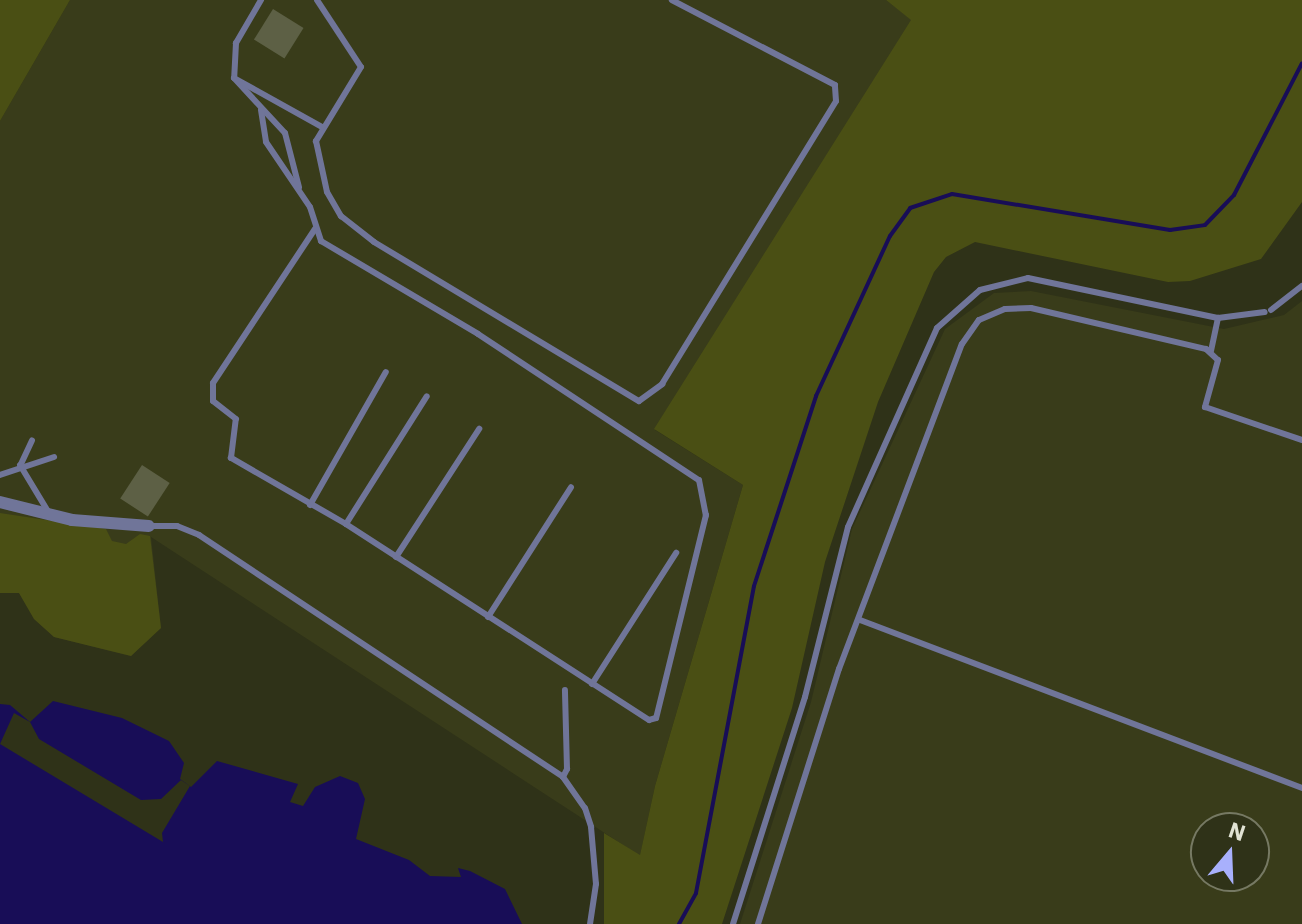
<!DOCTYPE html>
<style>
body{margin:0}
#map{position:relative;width:1302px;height:924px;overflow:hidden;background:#2f3218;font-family:"IBM Plex Sans",sans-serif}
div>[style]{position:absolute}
.built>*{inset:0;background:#393c1a}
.green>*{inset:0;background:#4a4f14}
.water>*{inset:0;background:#180d57}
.pier>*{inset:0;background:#2f3218}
.stream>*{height:4px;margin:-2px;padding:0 2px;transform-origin:2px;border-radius:2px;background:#180d57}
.building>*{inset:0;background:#5d6045;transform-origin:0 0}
.lane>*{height:6px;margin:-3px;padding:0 3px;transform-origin:3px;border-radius:3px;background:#707599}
.street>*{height:12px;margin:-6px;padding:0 6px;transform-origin:6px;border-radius:6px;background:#707599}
span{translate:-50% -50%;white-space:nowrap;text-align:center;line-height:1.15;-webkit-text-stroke:6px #2f3218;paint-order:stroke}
.north{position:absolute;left:1190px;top:812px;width:80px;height:80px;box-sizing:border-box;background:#2f3218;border:2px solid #767963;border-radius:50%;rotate:19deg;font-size:22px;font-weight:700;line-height:32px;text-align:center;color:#e1e3d4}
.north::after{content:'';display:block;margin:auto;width:28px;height:36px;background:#a8b0fc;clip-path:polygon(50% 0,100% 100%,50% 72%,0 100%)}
</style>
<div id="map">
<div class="built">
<i style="clip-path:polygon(70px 0,886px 0,912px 20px,655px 430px,743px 485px,655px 786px,640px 856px,151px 537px,161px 628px,131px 656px,54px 637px,34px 619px,19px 593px,0 593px,0 121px)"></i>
<i style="clip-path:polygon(evenodd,1031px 291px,1224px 329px,1284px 315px,1302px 301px,1302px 924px,740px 924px,811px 702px,852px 529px,945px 329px,994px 293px,1031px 291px,1206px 828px,1254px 828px,1254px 876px,1206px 876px,1206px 828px)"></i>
</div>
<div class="green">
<i style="clip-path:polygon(0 0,70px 0,0 121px)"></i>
<i style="clip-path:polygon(886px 0,1302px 0,1302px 202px,1261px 259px,1190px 281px,1168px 282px,975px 242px,946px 257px,934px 272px,878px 402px,825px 562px,792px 708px,722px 924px,604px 924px,604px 833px,640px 855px,655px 786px,743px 485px,654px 429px,911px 20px)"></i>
<i style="clip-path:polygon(0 513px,106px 529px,112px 541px,126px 544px,140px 534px,150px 536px,161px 628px,131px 656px,54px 637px,34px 619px,19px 593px,0 593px)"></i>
</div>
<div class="water">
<i style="clip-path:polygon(53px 701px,122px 718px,169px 741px,184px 763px,180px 779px,191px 787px,217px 761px,298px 784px,290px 802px,303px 806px,315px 787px,340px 776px,358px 783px,365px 799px,356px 839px,409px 860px,430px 876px,461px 877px,458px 868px,470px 871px,505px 889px,522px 924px,0 924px,0 704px,10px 705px,30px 722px)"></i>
</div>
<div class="pier">
<i style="clip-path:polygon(14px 713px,30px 722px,39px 739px,141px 800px,161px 799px,181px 780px,190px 786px,162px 833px,163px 842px,0 744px)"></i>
</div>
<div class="stream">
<i style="left:679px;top:924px;width:35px;rotate:-61deg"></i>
<i style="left:696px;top:893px;width:312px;rotate:-79.3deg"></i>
<i style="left:754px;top:586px;width:200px;rotate:-71.9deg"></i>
<i style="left:816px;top:396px;width:176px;rotate:-65.2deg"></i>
<i style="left:890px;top:236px;width:34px;rotate:-54deg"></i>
<i style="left:910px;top:208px;width:44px;rotate:-18.4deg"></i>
<i style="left:952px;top:194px;width:221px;rotate:9.4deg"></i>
<i style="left:1170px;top:230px;width:35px;rotate:-8deg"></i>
<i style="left:1205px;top:225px;width:42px;rotate:-46deg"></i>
<i style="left:1234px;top:195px;width:148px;rotate:-62.7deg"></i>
</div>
<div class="building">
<i style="left:273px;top:9px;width:36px;height:36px;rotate:32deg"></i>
<i style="left:142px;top:465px;width:33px;height:40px;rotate:33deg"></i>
</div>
<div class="lane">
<i style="left:261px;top:0;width:50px;rotate:120.2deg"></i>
<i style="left:236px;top:43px;width:35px;rotate:93deg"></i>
<i style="left:234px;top:78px;width:75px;rotate:47.2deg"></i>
<i style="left:285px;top:133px;width:56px;rotate:75.5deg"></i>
<i style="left:317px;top:0;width:80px;rotate:56.7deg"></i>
<i style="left:361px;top:67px;width:87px;rotate:121.3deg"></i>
<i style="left:316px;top:141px;width:52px;rotate:77.8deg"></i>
<i style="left:327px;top:192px;width:28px;rotate:60deg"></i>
<i style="left:341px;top:216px;width:42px;rotate:38.2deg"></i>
<i style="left:374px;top:242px;width:309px;rotate:31deg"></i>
<i style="left:639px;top:401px;width:29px;rotate:-36deg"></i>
<i style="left:662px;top:384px;width:332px;rotate:-58.4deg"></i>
<i style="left:836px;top:101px;width:16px;rotate:-94deg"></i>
<i style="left:835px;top:85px;width:184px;rotate:-152.5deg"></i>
<i style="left:234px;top:78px;width:101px;rotate:29.1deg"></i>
<i style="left:261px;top:110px;width:32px;rotate:81deg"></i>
<i style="left:266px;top:142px;width:78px;rotate:55.9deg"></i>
<i style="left:310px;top:207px;width:36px;rotate:72deg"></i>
<i style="left:321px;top:241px;width:182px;rotate:30.6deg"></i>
<i style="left:478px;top:334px;width:265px;rotate:33.5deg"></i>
<i style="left:699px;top:480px;width:36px;rotate:79deg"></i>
<i style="left:706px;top:515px;width:209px;rotate:103.8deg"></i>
<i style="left:656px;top:718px;width:7px;rotate:164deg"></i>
<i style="left:649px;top:720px;width:361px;rotate:-147.1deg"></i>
<i style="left:346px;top:524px;width:133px;rotate:-150.1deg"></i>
<i style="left:231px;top:458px;width:39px;rotate:-83deg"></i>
<i style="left:236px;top:419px;width:29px;rotate:-142deg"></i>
<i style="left:213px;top:401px;width:18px;rotate:-90deg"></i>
<i style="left:213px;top:383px;width:185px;rotate:-56.5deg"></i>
<i style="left:1271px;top:310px;width:39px;rotate:-38deg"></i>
<i style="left:1211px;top:351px;width:34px;rotate:-78deg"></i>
<i style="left:21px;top:464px;width:26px;rotate:-65deg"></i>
<i style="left:20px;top:465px;width:56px;rotate:58.9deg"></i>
<i style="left:0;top:475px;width:57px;rotate:-18.4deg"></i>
<i style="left:310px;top:505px;width:153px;rotate:-60.3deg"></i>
<i style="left:346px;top:524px;width:151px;rotate:-57.7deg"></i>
<i style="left:149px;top:526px;width:28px"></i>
<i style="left:177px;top:526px;width:24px;rotate:22deg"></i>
<i style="left:199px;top:535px;width:437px;rotate:33.6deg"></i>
<i style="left:563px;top:777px;width:38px;rotate:55deg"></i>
<i style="left:585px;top:808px;width:20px;rotate:72deg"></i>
<i style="left:591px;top:827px;width:57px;rotate:85deg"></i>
<i style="left:596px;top:884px;width:40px;rotate:98.5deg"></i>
<i style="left:396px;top:557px;width:153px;rotate:-57deg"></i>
<i style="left:488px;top:617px;width:154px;rotate:-57.4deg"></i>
<i style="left:860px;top:620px;width:473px;rotate:20.8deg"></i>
<i style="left:592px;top:684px;width:156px;rotate:-57.3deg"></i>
<i style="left:563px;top:777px;width:9px;rotate:-63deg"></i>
<i style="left:567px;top:769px;width:79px;rotate:-91.5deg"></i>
<i style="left:733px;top:924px;width:238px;rotate:-72.4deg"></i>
<i style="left:805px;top:697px;width:175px;rotate:-75.8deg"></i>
<i style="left:848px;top:527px;width:218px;rotate:-65.9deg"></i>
<i style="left:937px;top:328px;width:57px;rotate:-41.5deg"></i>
<i style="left:980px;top:290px;width:49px;rotate:-14deg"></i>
<i style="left:1028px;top:278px;width:194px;rotate:11.9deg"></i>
<i style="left:1218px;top:318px;width:47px;rotate:-7.3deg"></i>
<i style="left:758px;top:924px;width:268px;rotate:-72.4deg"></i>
<i style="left:839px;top:669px;width:347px;rotate:-69.3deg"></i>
<i style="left:962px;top:344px;width:29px;rotate:-55deg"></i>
<i style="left:979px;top:320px;width:28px;rotate:-23deg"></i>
<i style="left:1005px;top:309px;width:26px;rotate:-2deg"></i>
<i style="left:1031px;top:308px;width:180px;rotate:13.2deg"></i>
<i style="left:1206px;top:349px;width:16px;rotate:43deg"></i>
<i style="left:1218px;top:360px;width:49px;rotate:105.5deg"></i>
<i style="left:1205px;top:407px;width:102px;rotate:18.8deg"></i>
</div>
<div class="street">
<i style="left:0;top:502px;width:74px;rotate:14deg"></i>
<i style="left:72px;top:520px;width:77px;rotate:4.5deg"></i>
</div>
<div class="north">N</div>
</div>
